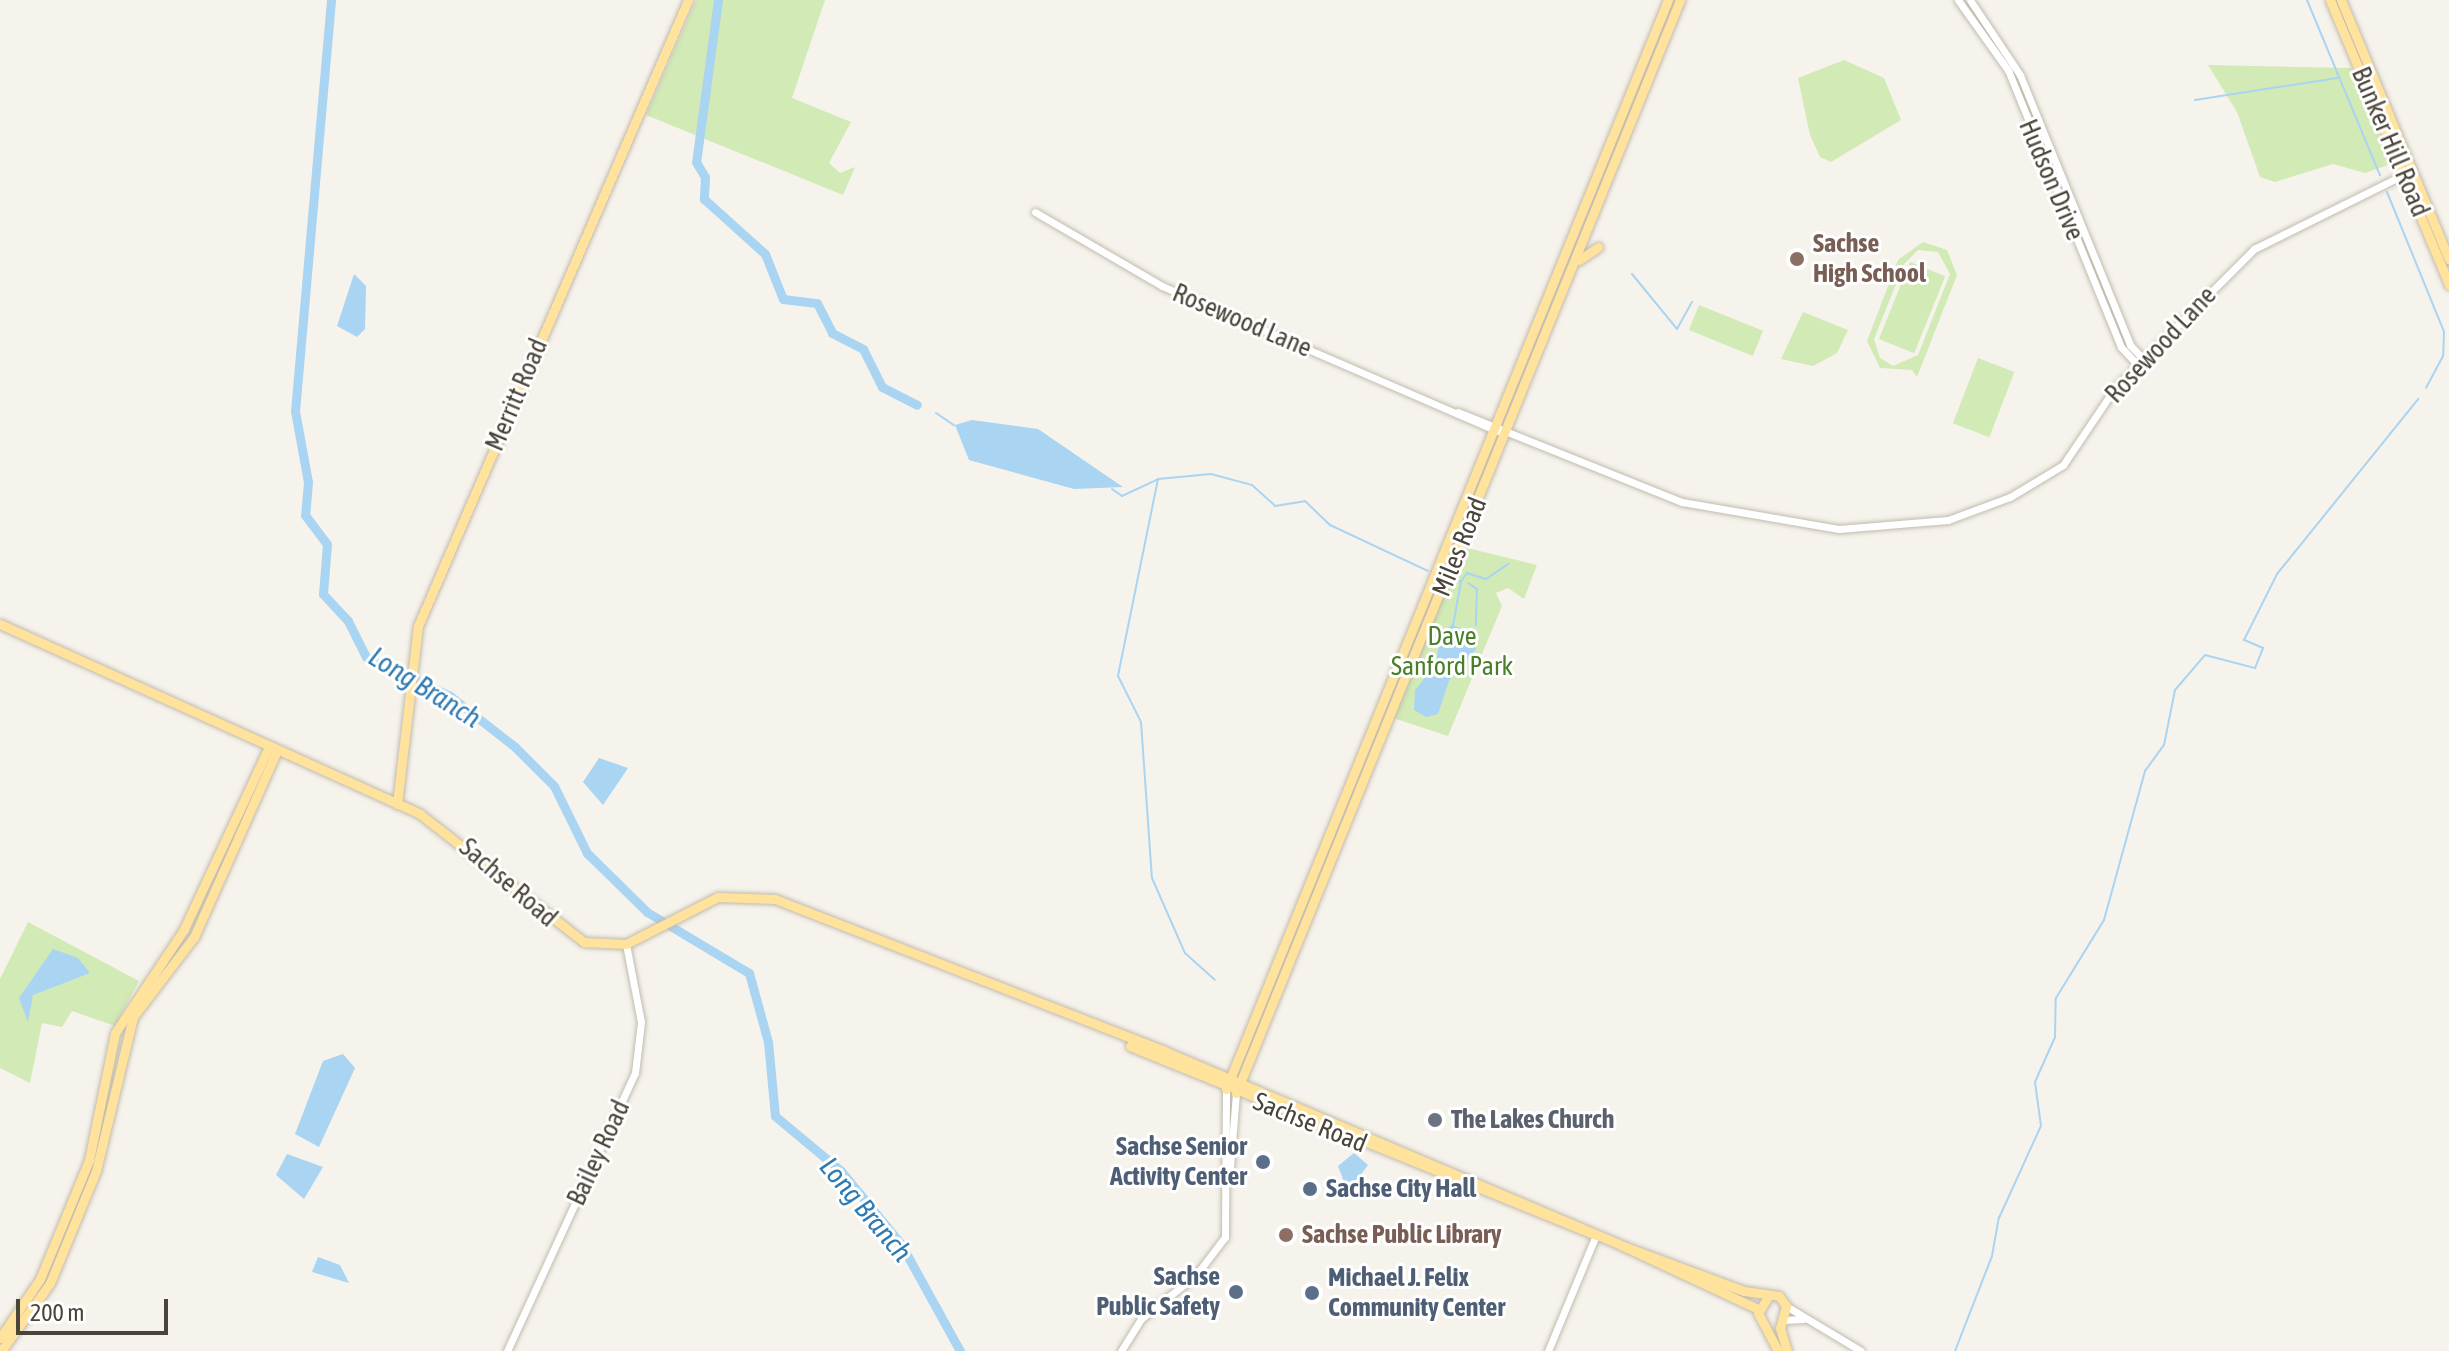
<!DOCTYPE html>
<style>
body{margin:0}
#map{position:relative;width:2449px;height:1351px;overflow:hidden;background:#f6f3ec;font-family:"Asap Condensed",sans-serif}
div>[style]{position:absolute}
.green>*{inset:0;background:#d2eab5;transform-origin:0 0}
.water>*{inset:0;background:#a9d4f2}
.stream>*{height:2px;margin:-1px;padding:0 1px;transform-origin:1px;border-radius:1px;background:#a9d4f2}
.river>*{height:9px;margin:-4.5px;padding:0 4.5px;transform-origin:4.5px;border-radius:4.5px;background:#a9d4f2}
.roads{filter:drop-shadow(0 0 2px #c2bbae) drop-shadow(0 0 2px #c2bbae)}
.minor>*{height:7px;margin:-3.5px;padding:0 3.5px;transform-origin:3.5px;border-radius:3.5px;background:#fff}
.major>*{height:9px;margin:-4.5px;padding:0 4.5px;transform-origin:4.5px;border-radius:4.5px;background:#ffe39c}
.dots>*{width:22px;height:22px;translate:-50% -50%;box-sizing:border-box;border:4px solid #fff;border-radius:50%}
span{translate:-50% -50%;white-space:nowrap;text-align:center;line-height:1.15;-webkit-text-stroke:6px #fff;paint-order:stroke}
.street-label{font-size:26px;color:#4b4439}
.education-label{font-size:26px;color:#785e54;font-weight:700}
.left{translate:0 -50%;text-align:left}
.park-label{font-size:26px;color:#4a7f2a}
.worship-label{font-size:26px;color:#5b616d;font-weight:700}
.service-label{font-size:26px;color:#4e5e75;font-weight:700}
.right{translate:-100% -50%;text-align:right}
.water-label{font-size:28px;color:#2e7ab2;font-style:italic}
.scale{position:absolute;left:16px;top:1299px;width:152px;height:36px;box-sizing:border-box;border:4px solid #4b4439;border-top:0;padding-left:10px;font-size:24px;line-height:28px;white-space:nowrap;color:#4b4439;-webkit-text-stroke:6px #fff;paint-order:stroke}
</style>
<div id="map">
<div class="green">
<i style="clip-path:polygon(696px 0,825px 0,792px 98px,851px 122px,829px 163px,840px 173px,855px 167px,843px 195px,646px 115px)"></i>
<i style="clip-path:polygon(1844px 60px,1884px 78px,1901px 120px,1831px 162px,1820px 157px,1810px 135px,1798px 78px)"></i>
<i style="clip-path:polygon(2208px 65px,2352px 68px,2391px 164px,2365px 173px,2333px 164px,2275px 182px,2260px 177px,2237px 112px)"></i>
<i style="clip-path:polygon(evenodd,1923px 242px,1947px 250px,1957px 275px,1917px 377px,1912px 370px,1880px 368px,1867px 341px,1898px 260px,1923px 242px,1918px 250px,1938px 252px,1950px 274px,1918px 355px,1893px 366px,1880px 358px,1874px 339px,1904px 264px,1918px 250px)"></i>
<i style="left:1910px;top:262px;width:38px;height:83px;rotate:22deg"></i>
<i style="left:1699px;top:305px;width:69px;height:27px;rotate:22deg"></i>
<i style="clip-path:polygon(1803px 312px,1848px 330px,1837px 353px,1813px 366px,1781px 359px)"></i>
<i style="left:1978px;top:358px;width:39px;height:70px;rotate:21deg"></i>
<i style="clip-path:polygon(1463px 547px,1537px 565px,1524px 599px,1508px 588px,1496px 593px,1502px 606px,1448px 736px,1393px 718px)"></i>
<i style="clip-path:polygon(28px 922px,139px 981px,115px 1026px,72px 1011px,62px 1027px,42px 1023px,30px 1083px,0 1068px,0 979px)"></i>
</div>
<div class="water">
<i style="clip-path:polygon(354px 274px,366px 286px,365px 329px,357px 337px,337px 326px)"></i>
<i style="clip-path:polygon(972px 420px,1038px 429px,1123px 487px,1074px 489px,969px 460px,955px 425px)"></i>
<i style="clip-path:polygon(1452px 625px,1471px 633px,1476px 649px,1449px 681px,1438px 714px,1426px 717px,1414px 710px,1415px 690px,1436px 664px,1440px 634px)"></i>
<i style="clip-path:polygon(599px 758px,628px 768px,603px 805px,583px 782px)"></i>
<i style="clip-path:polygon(53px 949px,78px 958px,90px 973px,33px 995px,28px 1022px,19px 998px)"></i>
<i style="clip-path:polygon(343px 1054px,355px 1068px,319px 1147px,295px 1134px,323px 1061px)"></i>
<i style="clip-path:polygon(1354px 1153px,1368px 1165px,1348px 1192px,1338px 1166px)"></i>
<i style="clip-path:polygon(287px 1154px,323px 1167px,304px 1199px,276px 1175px)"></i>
<i style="clip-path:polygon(318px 1257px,340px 1265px,349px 1283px,312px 1272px)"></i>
</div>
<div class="stream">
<i style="left:2307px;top:0;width:190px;rotate:67.4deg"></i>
<i style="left:2195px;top:100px;width:144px;rotate:-8.8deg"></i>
<i style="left:2387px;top:192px;width:151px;rotate:67.8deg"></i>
<i style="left:2444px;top:332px;width:24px;rotate:92deg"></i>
<i style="left:2443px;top:356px;width:36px;rotate:118deg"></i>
<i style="left:1632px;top:274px;width:71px;rotate:50.7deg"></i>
<i style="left:1677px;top:329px;width:31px;rotate:-61deg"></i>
<i style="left:936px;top:413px;width:22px;rotate:34deg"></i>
<i style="left:1158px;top:479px;width:53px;rotate:-5.4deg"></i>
<i style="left:1211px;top:474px;width:42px;rotate:15deg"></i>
<i style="left:1252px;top:485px;width:31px;rotate:42deg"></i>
<i style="left:1275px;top:506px;width:30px;rotate:-9deg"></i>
<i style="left:1305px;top:501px;width:35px;rotate:44deg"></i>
<i style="left:1330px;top:525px;width:108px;rotate:25.1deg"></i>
<i style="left:1112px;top:489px;width:12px;rotate:35deg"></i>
<i style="left:1122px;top:496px;width:40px;rotate:-25deg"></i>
<i style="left:1158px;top:479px;width:201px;rotate:101.5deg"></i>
<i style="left:1118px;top:676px;width:51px;rotate:63.4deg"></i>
<i style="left:1141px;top:722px;width:156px;rotate:86deg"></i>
<i style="left:1152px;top:878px;width:82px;rotate:66.3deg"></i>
<i style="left:1185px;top:953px;width:40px;rotate:42deg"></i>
<i style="left:1461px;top:581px;width:10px;rotate:-53deg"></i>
<i style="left:1467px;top:573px;width:20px;rotate:18deg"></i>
<i style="left:1486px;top:579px;width:27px;rotate:-34deg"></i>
<i style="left:1468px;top:583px;width:11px;rotate:34deg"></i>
<i style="left:1477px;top:589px;width:36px;rotate:92deg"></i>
<i style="left:1453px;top:626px;width:46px;rotate:-79.9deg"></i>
<i style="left:1461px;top:581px;width:7px;rotate:180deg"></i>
<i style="left:1471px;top:633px;width:5px;rotate:-53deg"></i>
<i style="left:1955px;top:1351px;width:102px;rotate:-68.7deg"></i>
<i style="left:1992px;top:1256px;width:39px;rotate:-80deg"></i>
<i style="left:1999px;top:1218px;width:101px;rotate:-65.5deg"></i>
<i style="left:2041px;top:1126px;width:44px;rotate:-97.8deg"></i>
<i style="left:2035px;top:1082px;width:49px;rotate:-66deg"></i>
<i style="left:2055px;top:1037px;width:39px;rotate:-89deg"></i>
<i style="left:2056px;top:998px;width:92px;rotate:-58.4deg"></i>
<i style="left:2104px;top:920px;width:155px;rotate:-74.6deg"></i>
<i style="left:2145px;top:771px;width:32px;rotate:-54deg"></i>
<i style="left:2164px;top:745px;width:56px;rotate:-78.7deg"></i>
<i style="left:2175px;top:690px;width:46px;rotate:-49.4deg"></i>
<i style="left:2205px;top:655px;width:52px;rotate:14.6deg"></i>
<i style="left:2255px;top:668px;width:22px;rotate:-68deg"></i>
<i style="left:2263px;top:648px;width:21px;rotate:-157deg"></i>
<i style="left:2244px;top:640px;width:74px;rotate:-63.4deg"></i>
<i style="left:2277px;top:574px;width:225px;rotate:-51.1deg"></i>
</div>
<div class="river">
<i style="left:331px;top:0;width:413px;rotate:95deg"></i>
<i style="left:295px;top:411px;width:72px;rotate:79.6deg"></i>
<i style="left:308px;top:482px;width:33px;rotate:95deg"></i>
<i style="left:305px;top:515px;width:36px;rotate:53deg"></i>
<i style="left:327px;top:544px;width:50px;rotate:94.6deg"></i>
<i style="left:323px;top:594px;width:37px;rotate:47deg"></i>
<i style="left:348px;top:621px;width:40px;rotate:63.4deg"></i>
<i style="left:366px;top:657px;width:93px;rotate:24.9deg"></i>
<i style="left:450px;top:696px;width:83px;rotate:38.1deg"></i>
<i style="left:515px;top:747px;width:55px;rotate:45deg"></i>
<i style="left:554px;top:786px;width:75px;rotate:63.8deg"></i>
<i style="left:587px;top:853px;width:84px;rotate:44.5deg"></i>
<i style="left:647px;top:912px;width:119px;rotate:30.9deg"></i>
<i style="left:749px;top:973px;width:72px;rotate:74.6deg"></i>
<i style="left:768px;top:1042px;width:74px;rotate:84.6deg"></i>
<i style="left:775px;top:1116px;width:86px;rotate:39.8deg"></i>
<i style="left:841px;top:1171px;width:94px;rotate:50.6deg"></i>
<i style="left:901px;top:1244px;width:122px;rotate:61.1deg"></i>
<i style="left:718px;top:0;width:163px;rotate:97.7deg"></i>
<i style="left:696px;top:162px;width:17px;rotate:59deg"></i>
<i style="left:705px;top:177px;width:22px;rotate:93deg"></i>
<i style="left:704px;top:199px;width:82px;rotate:42deg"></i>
<i style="left:765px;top:254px;width:48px;rotate:68.2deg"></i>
<i style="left:783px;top:299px;width:34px;rotate:7deg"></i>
<i style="left:817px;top:303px;width:34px;rotate:63deg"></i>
<i style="left:832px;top:333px;width:35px;rotate:27deg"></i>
<i style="left:863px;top:349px;width:42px;rotate:63.4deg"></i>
<i style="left:882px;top:387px;width:39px;rotate:27deg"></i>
</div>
<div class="roads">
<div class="minor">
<i style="left:1958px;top:0;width:86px;rotate:54.5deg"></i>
<i style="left:2008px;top:70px;width:299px;rotate:67.8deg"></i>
<i style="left:2121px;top:347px;width:23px;rotate:47deg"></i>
<i style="left:1970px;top:0;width:90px;rotate:56.3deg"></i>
<i style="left:2020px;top:75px;width:292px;rotate:67.8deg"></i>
<i style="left:2130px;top:345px;width:18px;rotate:47deg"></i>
<i style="left:1035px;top:212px;width:147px;rotate:30.2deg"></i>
<i style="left:1162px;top:286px;width:365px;rotate:23.4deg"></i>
<i style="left:1458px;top:412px;width:241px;rotate:21.9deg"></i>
<i style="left:1682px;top:502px;width:159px;rotate:9.8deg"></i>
<i style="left:1839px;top:529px;width:109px;rotate:-4.7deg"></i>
<i style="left:1948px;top:520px;width:66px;rotate:-20.4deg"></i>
<i style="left:2010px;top:497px;width:62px;rotate:-31.1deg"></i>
<i style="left:2063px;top:465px;width:93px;rotate:-56deg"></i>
<i style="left:2115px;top:388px;width:197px;rotate:-45deg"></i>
<i style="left:2254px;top:249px;width:171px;rotate:-26.4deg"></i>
<i style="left:1229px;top:1180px;width:87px;rotate:-85.4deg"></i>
<i style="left:1786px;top:1306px;width:87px;rotate:31deg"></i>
<i style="left:1783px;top:1320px;width:20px;rotate:-3deg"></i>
<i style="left:507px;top:1351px;width:306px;rotate:-65.3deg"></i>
<i style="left:635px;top:1073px;width:51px;rotate:-83.3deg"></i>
<i style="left:641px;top:1022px;width:79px;rotate:-100.9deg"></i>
<i style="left:1121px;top:1351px;width:39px;rotate:-58deg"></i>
<i style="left:1142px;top:1318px;width:69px;rotate:-38.5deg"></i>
<i style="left:1196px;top:1275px;width:48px;rotate:-52.7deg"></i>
<i style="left:1225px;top:1237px;width:148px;rotate:-89.6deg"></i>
<i style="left:1548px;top:1351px;width:126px;rotate:-67.5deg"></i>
</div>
<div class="major">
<i style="left:2330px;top:0;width:309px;rotate:67.3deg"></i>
<i style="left:2341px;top:0;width:281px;rotate:67.4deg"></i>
<i style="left:1579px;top:260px;width:23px;rotate:-34deg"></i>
<i style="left:0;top:624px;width:461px;rotate:24.3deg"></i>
<i style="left:420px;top:814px;width:208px;rotate:38deg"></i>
<i style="left:584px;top:942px;width:42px;rotate:2.7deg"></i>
<i style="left:626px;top:944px;width:103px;rotate:-27.1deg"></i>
<i style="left:718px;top:897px;width:57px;rotate:2deg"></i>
<i style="left:775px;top:899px;width:418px;rotate:21.3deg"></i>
<i style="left:1164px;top:1051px;width:499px;rotate:23deg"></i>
<i style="left:1623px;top:1246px;width:129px;rotate:20.4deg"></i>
<i style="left:1744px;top:1291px;width:35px;rotate:8deg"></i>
<i style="left:1779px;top:1296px;width:12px;rotate:55deg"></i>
<i style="left:1786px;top:1306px;width:23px;rotate:105deg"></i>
<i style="left:1780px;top:1328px;width:24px;rotate:73deg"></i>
<i style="left:397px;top:804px;width:179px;rotate:-83.3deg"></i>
<i style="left:418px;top:626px;width:682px;rotate:-66.67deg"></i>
<i style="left:1130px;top:1046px;width:503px;rotate:22.08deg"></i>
<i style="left:1226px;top:1089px;width:1175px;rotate:-67.91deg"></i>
<i style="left:1236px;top:1093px;width:1180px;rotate:-67.89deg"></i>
<i style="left:1623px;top:1246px;width:149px;rotate:25deg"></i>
<i style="left:1769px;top:1295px;width:21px;rotate:121deg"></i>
<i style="left:1758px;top:1313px;width:43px;rotate:62.2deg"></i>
<i style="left:0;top:1338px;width:71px;rotate:-55.9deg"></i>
<i style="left:40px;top:1279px;width:129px;rotate:-67.6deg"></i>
<i style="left:89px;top:1160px;width:130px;rotate:-78.4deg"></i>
<i style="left:115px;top:1033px;width:125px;rotate:-56.4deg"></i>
<i style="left:184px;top:929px;width:201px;rotate:-65deg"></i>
<i style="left:1px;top:1351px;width:84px;rotate:-54.2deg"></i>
<i style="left:50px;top:1283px;width:121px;rotate:-67.7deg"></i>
<i style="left:96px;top:1171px;width:158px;rotate:-76.5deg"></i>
<i style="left:133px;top:1017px;width:101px;rotate:-52.7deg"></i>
<i style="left:194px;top:937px;width:204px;rotate:-66deg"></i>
</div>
</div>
<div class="dots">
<i style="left:1797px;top:259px;background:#8d6e63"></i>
<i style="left:1435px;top:1120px;background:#6b7280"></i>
<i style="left:1263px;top:1162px;background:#5c6f8a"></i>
<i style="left:1310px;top:1189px;background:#5c6f8a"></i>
<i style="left:1286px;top:1235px;background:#8d6e63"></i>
<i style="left:1236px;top:1292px;background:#5c6f8a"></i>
<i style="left:1312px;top:1293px;background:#5c6f8a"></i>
</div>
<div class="street-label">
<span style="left:2390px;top:142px;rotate:67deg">Bunker Hill Road</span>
<span style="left:2051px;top:180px;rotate:67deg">Hudson Drive</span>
<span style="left:1242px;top:321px;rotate:23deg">Rosewood Lane</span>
<span style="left:2161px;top:345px;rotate:-47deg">Rosewood Lane</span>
<span style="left:517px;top:395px;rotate:-67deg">Merritt Road</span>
<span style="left:1460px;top:547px;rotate:-68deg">Miles Road</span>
<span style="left:508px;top:883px;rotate:41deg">Sachse Road</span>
<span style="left:1310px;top:1123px;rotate:22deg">Sachse Road</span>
<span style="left:599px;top:1153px;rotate:-65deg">Bailey Road</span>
</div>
<div class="education-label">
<span class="left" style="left:1813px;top:259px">Sachse<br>High School</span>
<span class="left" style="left:1302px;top:1235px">Sachse Public Library</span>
</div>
<div class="park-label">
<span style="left:1452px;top:652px">Dave<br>Sanford Park</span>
</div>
<div class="worship-label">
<span class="left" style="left:1451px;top:1120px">The Lakes Church</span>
</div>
<div class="service-label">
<span class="right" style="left:1247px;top:1162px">Sachse Senior<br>Activity Center</span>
<span class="left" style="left:1326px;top:1189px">Sachse City Hall</span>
<span class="right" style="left:1220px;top:1292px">Sachse<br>Public Safety</span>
<span class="left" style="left:1328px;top:1293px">Michael J. Felix<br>Community Center</span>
</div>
<div class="water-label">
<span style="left:425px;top:687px;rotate:32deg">Long Branch</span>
<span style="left:866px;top:1209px;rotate:50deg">Long Branch</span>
</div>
<div class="scale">200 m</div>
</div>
